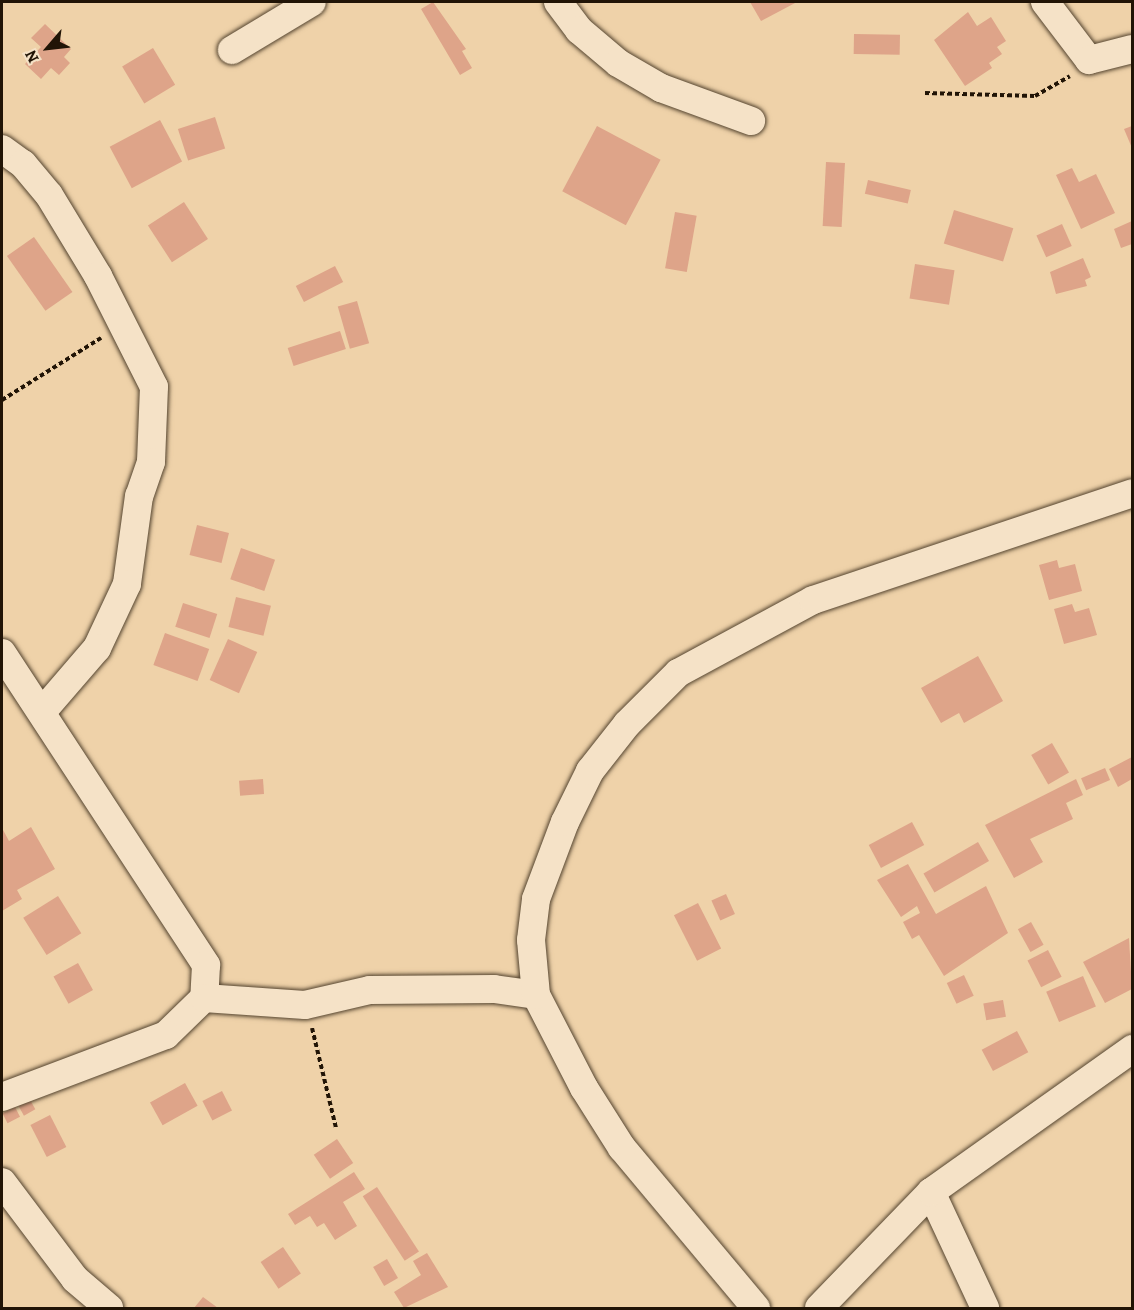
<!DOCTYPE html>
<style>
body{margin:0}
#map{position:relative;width:1134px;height:1310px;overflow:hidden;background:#efd2a9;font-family:Alegreya,serif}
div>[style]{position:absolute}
.building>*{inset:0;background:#dea489;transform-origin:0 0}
.path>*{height:4px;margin-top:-2px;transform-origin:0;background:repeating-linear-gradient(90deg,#211406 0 4.5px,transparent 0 7.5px)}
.roads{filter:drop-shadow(0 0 2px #54442f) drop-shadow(0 0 2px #54442f)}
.minor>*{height:28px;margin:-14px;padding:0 14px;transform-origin:14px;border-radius:14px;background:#f5e2c7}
span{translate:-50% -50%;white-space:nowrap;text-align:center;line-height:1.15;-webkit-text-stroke:4.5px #f5e2c7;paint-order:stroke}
.frame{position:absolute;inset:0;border:3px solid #211406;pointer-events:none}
.north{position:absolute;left:18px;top:18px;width:60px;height:60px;-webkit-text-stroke:4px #f5e2c7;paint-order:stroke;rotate:242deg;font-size:16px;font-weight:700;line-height:24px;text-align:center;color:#211406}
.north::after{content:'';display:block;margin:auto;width:21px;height:27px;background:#211406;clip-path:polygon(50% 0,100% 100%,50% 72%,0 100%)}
</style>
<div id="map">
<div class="building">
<i style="clip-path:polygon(433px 2px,466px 49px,462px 51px,472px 68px,460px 75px,421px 9px)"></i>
<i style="clip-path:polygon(750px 2px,797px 2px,761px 21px)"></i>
<i style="clip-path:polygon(968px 12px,977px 26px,991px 17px,1006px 41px,997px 47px,1002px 54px,989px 63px,992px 68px,965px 86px,934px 40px)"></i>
<i style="clip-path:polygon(45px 24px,71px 49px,64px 57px,70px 63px,59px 75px,51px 68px,41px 79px,25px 64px,41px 47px,31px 38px)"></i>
<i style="left:854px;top:34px;width:46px;height:20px;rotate:1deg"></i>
<i style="left:153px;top:48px;width:43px;height:36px;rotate:59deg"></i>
<i style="left:215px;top:117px;width:33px;height:39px;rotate:72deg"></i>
<i style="left:160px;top:120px;width:47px;height:57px;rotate:62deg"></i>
<i style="left:597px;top:126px;width:72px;height:74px;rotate:28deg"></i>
<i style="clip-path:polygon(1132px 126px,1132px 148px,1124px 129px)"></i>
<i style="left:826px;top:162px;width:19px;height:64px;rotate:3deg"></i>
<i style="clip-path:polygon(1072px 168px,1079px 182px,1096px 174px,1115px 213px,1081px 229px,1056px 175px)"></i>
<i style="left:868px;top:180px;width:44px;height:14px;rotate:13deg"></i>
<i style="left:184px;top:202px;width:44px;height:43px;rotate:57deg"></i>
<i style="left:954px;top:210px;width:62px;height:35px;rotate:17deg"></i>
<i style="left:675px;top:212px;width:22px;height:57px;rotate:10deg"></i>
<i style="clip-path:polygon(1132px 221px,1132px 244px,1121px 248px,1114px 229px)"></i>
<i style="left:1062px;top:224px;width:24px;height:28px;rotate:66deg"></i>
<i style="left:34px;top:237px;width:67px;height:33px;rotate:55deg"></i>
<i style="clip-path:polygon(1083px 258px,1091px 277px,1085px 280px,1087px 286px,1056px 294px,1050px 272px)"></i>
<i style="left:915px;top:264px;width:40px;height:35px;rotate:9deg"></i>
<i style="left:335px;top:266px;width:18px;height:44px;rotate:63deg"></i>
<i style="left:357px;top:301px;width:44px;height:20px;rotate:74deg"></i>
<i style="left:340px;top:331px;width:19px;height:55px;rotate:72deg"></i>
<i style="left:197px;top:525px;width:33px;height:31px;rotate:14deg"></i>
<i style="left:241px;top:548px;width:36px;height:33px;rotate:19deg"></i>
<i style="clip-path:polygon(1057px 560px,1059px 568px,1075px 564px,1082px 591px,1049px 600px,1039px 565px)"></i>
<i style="left:236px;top:597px;width:36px;height:31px;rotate:14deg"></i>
<i style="left:183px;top:603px;width:36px;height:25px;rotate:18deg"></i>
<i style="clip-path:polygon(1072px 604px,1075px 612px,1089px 608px,1097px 635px,1064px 644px,1054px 609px)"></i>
<i style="left:165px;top:633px;width:47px;height:34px;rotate:20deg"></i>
<i style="left:228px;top:639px;width:32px;height:45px;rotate:24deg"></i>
<i style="clip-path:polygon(978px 656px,1003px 701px,964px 723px,959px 713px,941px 723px,921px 688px)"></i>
<i style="left:1052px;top:743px;width:34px;height:24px;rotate:60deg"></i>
<i style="clip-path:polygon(1132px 757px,1132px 779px,1118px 787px,1109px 769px)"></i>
<i style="left:1105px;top:768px;width:13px;height:26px;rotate:67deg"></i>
<i style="left:263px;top:779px;width:15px;height:24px;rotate:86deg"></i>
<i style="clip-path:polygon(1076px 779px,1083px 795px,1066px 803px,1073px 819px,1030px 839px,1043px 862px,1014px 878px,985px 825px)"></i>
<i style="left:912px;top:822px;width:26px;height:49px;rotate:62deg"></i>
<i style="clip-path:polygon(31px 827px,55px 869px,17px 890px,22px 899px,2px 911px,2px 828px,9px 841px)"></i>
<i style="left:978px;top:842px;width:22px;height:63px;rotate:60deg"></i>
<i style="clip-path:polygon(908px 864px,936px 914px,986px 886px,1008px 933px,944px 976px,919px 935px,912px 939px,903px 922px,920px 913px,917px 906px,901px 917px,877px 880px)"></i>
<i style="left:726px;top:894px;width:22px;height:16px;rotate:66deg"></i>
<i style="left:58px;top:896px;width:44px;height:41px;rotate:58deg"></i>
<i style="left:698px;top:903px;width:51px;height:27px;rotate:63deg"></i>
<i style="left:1031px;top:922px;width:26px;height:15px;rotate:61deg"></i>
<i style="clip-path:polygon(1129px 938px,1132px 989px,1105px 1003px,1083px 962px)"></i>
<i style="left:1048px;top:950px;width:30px;height:23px;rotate:63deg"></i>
<i style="left:78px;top:963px;width:31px;height:28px;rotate:61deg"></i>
<i style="left:964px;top:975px;width:23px;height:19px;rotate:65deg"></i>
<i style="left:1083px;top:976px;width:33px;height:40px;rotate:67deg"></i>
<i style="left:1003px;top:1000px;width:17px;height:20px;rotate:80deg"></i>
<i style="left:1017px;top:1031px;width:24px;height:40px;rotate:62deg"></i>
<i style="left:185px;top:1083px;width:26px;height:40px;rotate:61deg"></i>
<i style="left:222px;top:1091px;width:22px;height:22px;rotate:63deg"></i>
<i style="left:29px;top:1098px;width:13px;height:13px;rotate:61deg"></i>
<i style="left:15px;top:1107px;width:11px;height:14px;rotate:63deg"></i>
<i style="left:50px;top:1115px;width:36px;height:22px;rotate:63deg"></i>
<i style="left:337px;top:1139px;width:29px;height:28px;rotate:56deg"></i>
<i style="clip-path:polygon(354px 1172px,365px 1189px,343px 1202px,357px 1226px,335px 1240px,324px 1223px,317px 1227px,310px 1216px,295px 1225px,288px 1214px)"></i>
<i style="left:377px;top:1187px;width:77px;height:17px;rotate:57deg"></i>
<i style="left:283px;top:1247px;width:32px;height:27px;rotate:56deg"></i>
<i style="clip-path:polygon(427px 1253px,448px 1287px,404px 1308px,394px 1292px,421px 1275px,413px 1261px)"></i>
<i style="left:387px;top:1259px;width:22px;height:16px;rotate:60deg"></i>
<i style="clip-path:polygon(203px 1297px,218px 1308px,194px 1308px)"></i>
</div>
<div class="path">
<i style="left:925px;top:93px;width:110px;rotate:1.6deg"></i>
<i style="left:1035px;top:96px;width:40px;rotate:-29.7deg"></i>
<i style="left:2px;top:400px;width:117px;rotate:-32.1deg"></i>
<i style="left:312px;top:1028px;width:103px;rotate:76.5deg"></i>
</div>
<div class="roads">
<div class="minor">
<i style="left:558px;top:2px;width:35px;rotate:53deg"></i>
<i style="left:579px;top:30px;width:51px;rotate:40.2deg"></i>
<i style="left:618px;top:63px;width:50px;rotate:30.2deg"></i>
<i style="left:661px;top:88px;width:96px;rotate:20.1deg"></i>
<i style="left:1045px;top:2px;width:73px;rotate:52.8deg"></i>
<i style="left:1089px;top:60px;width:44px;rotate:-14.3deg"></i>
<i style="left:232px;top:50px;width:93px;rotate:-31deg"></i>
<i style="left:2px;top:149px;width:26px;rotate:36deg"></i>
<i style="left:23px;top:164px;width:40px;rotate:50deg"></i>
<i style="left:49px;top:195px;width:95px;rotate:58.8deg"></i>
<i style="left:98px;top:276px;width:124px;rotate:63.2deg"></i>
<i style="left:154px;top:387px;width:75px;rotate:92.3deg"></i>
<i style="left:151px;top:462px;width:36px;rotate:109deg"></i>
<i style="left:139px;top:496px;width:89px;rotate:97.8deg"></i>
<i style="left:127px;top:584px;width:71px;rotate:115.1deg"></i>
<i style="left:97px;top:648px;width:84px;rotate:130.7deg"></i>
<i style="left:2px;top:653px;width:373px;rotate:56.8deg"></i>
<i style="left:206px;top:965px;width:33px;rotate:93deg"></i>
<i style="left:204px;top:998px;width:53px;rotate:135.8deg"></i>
<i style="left:166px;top:1035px;width:175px;rotate:159.3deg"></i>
<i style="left:204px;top:998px;width:101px;rotate:4deg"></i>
<i style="left:305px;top:1005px;width:67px;rotate:-13deg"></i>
<i style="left:370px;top:990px;width:124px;rotate:-0.5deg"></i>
<i style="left:494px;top:989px;width:42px;rotate:8.1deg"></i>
<i style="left:2px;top:1182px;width:121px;rotate:53deg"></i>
<i style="left:75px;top:1279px;width:45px;rotate:40.5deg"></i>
<i style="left:931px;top:1192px;width:128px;rotate:65deg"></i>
<i style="left:756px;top:1308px;width:209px;rotate:-129.9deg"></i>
<i style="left:622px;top:1148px;width:71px;rotate:-122.3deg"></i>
<i style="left:584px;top:1088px;width:105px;rotate:-117.3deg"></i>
<i style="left:536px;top:995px;width:55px;rotate:-95.2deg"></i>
<i style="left:531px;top:940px;width:41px;rotate:-83deg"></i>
<i style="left:536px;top:899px;width:82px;rotate:-69.4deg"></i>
<i style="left:565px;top:822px;width:57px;rotate:-63.9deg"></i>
<i style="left:590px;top:771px;width:60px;rotate:-51.8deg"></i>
<i style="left:627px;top:724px;width:72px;rotate:-45deg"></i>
<i style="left:678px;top:673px;width:153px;rotate:-28.4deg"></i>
<i style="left:813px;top:600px;width:336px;rotate:-18.5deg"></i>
<i style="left:819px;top:1308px;width:161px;rotate:-46deg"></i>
<i style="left:931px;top:1192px;width:247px;rotate:-35.4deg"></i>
</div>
</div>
<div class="frame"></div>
<div class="north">N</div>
</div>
